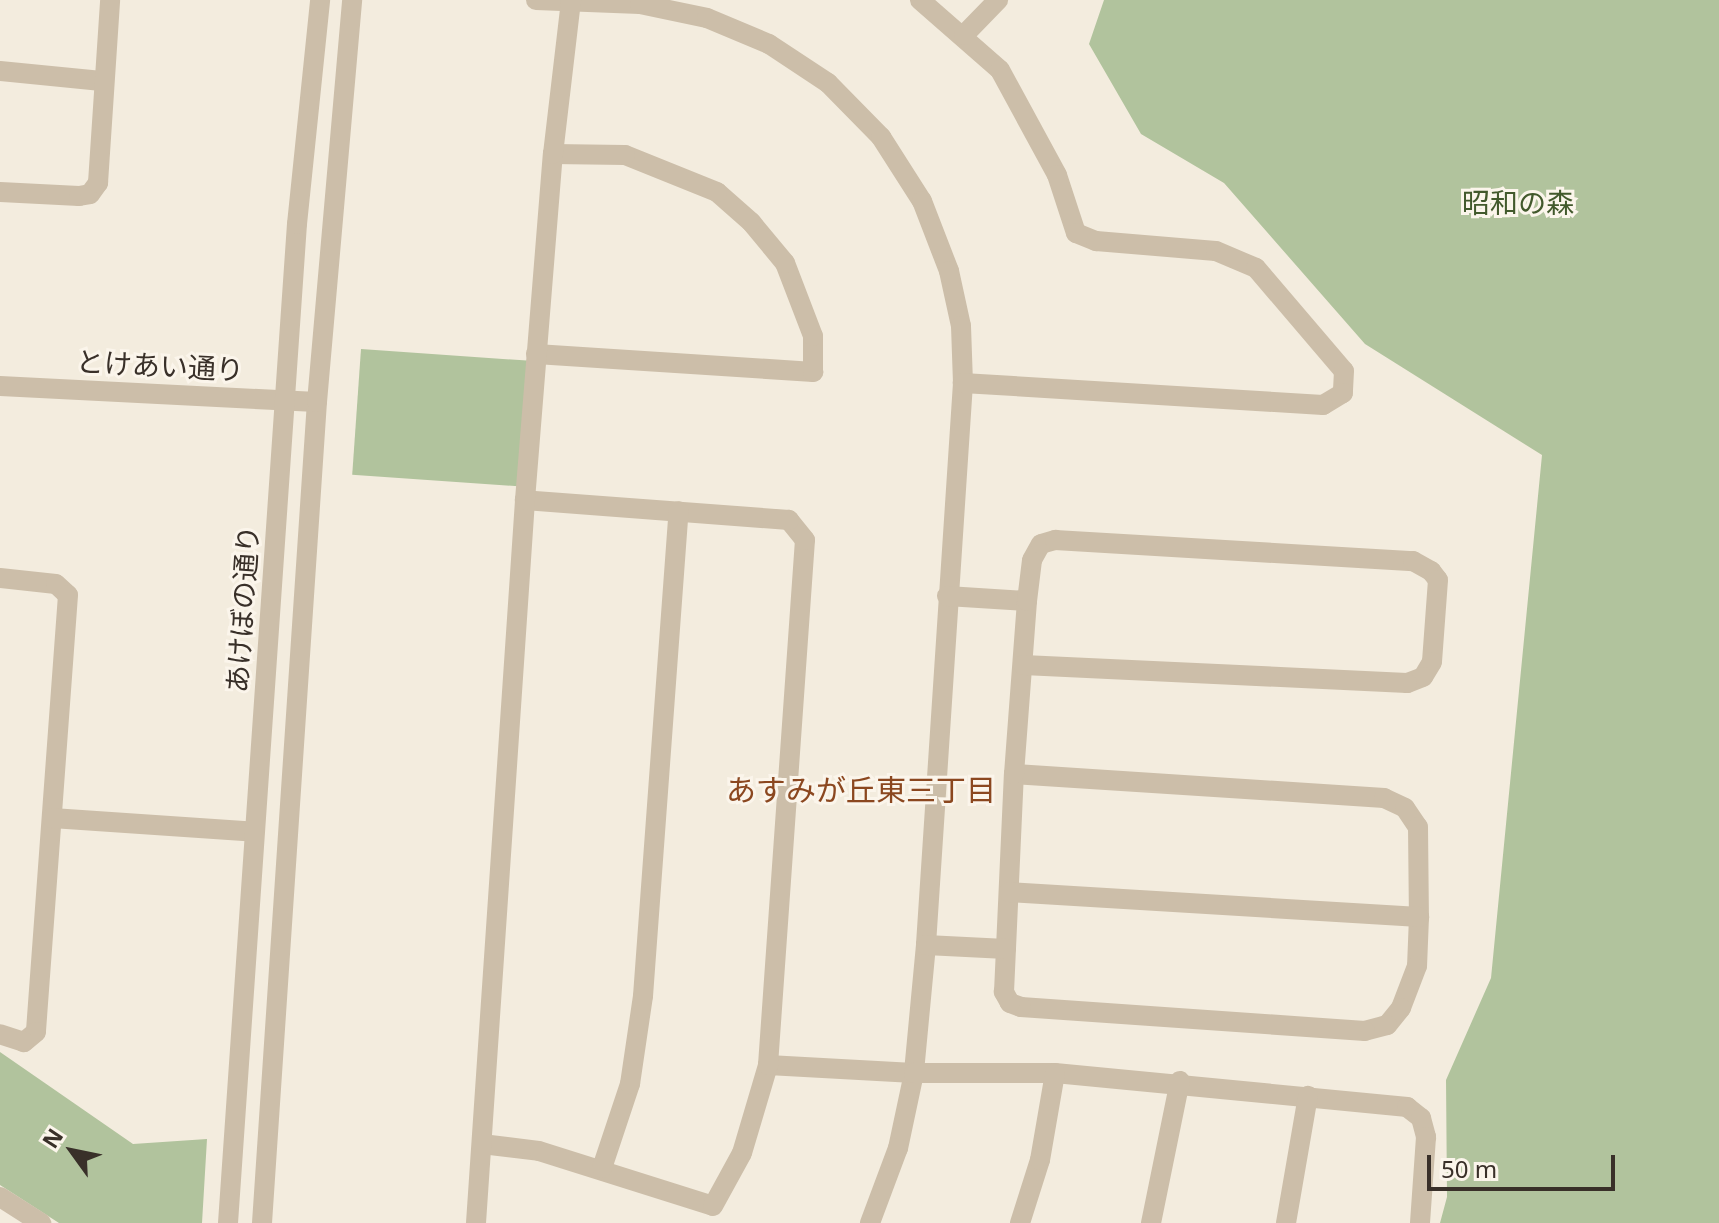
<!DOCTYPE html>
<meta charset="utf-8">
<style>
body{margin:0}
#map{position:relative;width:1719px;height:1223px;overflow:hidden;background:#f3ecde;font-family:"Noto Sans","Noto Sans JP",sans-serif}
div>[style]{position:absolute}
.green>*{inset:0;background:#b1c39d;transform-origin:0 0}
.minor>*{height:20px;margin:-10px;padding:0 10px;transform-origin:10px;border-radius:10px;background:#ccbea9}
span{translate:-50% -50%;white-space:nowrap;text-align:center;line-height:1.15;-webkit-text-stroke:6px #fbf5eb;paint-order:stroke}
.park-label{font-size:28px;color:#42592c}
.street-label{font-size:28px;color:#393029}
.neighbourhood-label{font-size:30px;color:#8b471f}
.north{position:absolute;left:32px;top:1111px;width:80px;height:80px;-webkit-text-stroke:6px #fbf5eb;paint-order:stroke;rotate:303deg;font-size:22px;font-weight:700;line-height:32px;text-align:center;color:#393029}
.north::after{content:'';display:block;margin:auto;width:28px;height:36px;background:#393029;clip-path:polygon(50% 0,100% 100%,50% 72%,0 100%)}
.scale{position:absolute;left:1427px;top:1155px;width:188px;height:36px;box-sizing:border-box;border:4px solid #393029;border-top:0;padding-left:10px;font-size:24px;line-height:28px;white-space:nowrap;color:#393029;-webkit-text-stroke:6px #fbf5eb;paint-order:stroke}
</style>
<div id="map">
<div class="green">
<i style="clip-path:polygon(1104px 0,1719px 0,1719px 1223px,1440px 1223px,1447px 1197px,1446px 1080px,1491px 978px,1542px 455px,1365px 344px,1224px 183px,1141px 134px,1089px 44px)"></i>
<i style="left:361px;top:349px;width:170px;height:126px;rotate:4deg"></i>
<i style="clip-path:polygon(0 1052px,133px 1144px,207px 1139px,202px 1223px,59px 1223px,0 1185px)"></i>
</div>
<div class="minor">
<i style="left:536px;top:0;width:104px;rotate:2.2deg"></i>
<i style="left:640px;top:4px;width:68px;rotate:11.8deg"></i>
<i style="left:707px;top:18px;width:67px;rotate:22.8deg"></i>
<i style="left:769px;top:44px;width:71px;rotate:33.5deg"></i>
<i style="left:828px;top:83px;width:76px;rotate:45.5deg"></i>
<i style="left:881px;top:137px;width:76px;rotate:57.4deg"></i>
<i style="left:922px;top:201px;width:75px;rotate:68.9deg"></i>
<i style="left:949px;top:271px;width:56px;rotate:77.7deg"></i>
<i style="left:961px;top:326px;width:57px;rotate:88deg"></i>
<i style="left:963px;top:383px;width:563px;rotate:93.77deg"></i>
<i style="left:926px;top:945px;width:129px;rotate:95.4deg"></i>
<i style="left:914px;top:1073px;width:77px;rotate:102deg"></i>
<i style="left:898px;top:1148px;width:80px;rotate:110.5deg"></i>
<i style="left:920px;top:0;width:106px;rotate:41.2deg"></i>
<i style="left:1000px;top:70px;width:119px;rotate:61.5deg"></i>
<i style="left:1057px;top:175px;width:61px;rotate:71.9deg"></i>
<i style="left:1076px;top:233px;width:22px;rotate:22deg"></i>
<i style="left:1096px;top:241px;width:120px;rotate:4.8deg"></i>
<i style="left:1216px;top:251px;width:43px;rotate:23deg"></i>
<i style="left:1256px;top:268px;width:135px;rotate:49.5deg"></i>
<i style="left:1344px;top:371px;width:22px;rotate:93deg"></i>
<i style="left:1343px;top:393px;width:23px;rotate:149deg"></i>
<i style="left:1323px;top:405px;width:361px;rotate:-176.5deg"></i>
<i style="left:964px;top:35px;width:49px;rotate:-45.8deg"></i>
<i style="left:0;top:71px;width:102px;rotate:5.6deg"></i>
<i style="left:0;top:192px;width:79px;rotate:2.9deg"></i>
<i style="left:79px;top:196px;width:11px;rotate:-10deg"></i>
<i style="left:90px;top:194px;width:14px;rotate:-54deg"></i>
<i style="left:98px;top:183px;width:183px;rotate:-86.2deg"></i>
<i style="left:536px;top:354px;width:278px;rotate:3.7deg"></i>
<i style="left:813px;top:372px;width:36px;rotate:-90deg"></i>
<i style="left:813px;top:336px;width:78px;rotate:-111deg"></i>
<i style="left:785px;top:263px;width:53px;rotate:-129.7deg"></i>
<i style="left:751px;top:222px;width:45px;rotate:-138.6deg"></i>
<i style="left:717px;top:192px;width:99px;rotate:-158.1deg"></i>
<i style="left:625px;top:155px;width:72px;rotate:-179.2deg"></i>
<i style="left:0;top:386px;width:317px;rotate:2.9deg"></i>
<i style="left:0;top:578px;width:56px;rotate:6.1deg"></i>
<i style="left:56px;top:584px;width:16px;rotate:43deg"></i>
<i style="left:68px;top:595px;width:438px;rotate:94.2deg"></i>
<i style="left:36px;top:1032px;width:16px;rotate:140deg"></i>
<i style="left:24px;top:1042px;width:25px;rotate:-162deg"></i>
<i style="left:947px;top:596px;width:80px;rotate:3.6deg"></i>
<i style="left:1014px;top:774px;width:371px;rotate:3.7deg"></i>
<i style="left:1384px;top:798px;width:23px;rotate:25deg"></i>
<i style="left:1405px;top:808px;width:23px;rotate:56deg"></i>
<i style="left:1418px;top:827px;width:90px;rotate:89.4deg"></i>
<i style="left:1419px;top:917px;width:49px;rotate:92.3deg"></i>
<i style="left:1417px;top:966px;width:45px;rotate:110.9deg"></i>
<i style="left:1401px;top:1008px;width:22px;rotate:129deg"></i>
<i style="left:1387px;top:1025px;width:23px;rotate:165deg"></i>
<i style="left:1365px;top:1031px;width:345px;rotate:-176deg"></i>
<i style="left:1021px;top:1007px;width:12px;rotate:-160deg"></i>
<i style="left:1010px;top:1003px;width:13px;rotate:-119deg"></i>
<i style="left:1004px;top:992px;width:218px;rotate:-87.4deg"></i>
<i style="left:1014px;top:774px;width:173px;rotate:-85.7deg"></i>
<i style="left:1027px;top:601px;width:41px;rotate:-83deg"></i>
<i style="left:1032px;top:560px;width:18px;rotate:-61deg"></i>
<i style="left:1041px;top:544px;width:15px;rotate:-16deg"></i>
<i style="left:1055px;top:540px;width:359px;rotate:3.4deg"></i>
<i style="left:1413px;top:561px;width:21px;rotate:29deg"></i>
<i style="left:1431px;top:571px;width:11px;rotate:52deg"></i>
<i style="left:1438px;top:580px;width:82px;rotate:94.2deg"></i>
<i style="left:1432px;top:662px;width:17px;rotate:121deg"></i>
<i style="left:1423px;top:677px;width:17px;rotate:159deg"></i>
<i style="left:1407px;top:683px;width:384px;rotate:-177.3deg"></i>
<i style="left:52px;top:818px;width:203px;rotate:3.9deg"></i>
<i style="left:1009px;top:892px;width:411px;rotate:3.5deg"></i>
<i style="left:926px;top:945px;width:80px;rotate:2.9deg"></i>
<i style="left:768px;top:1065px;width:146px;rotate:3.1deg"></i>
<i style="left:914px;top:1073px;width:141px"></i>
<i style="left:1055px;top:1073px;width:354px;rotate:5.5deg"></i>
<i style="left:1407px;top:1107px;width:18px;rotate:38deg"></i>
<i style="left:1421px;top:1118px;width:20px;rotate:75deg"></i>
<i style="left:1426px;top:1137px;width:86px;rotate:94deg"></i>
<i style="left:482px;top:1144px;width:57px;rotate:7deg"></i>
<i style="left:539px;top:1151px;width:182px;rotate:17.5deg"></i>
<i style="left:713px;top:1206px;width:60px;rotate:-61.3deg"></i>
<i style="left:742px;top:1153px;width:92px;rotate:-73.5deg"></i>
<i style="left:768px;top:1065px;width:526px;rotate:-85.97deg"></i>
<i style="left:805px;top:540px;width:26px;rotate:-129deg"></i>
<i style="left:789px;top:520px;width:265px;rotate:-175.7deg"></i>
<i style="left:602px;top:1168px;width:89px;rotate:-71.6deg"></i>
<i style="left:630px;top:1084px;width:89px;rotate:-81.6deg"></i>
<i style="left:643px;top:996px;width:486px;rotate:-85.8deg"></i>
<i style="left:0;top:1197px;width:49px;rotate:32.4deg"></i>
<i style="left:228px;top:1223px;width:1001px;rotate:-86.05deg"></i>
<i style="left:297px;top:224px;width:225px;rotate:-84.1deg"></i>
<i style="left:262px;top:1223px;width:823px;rotate:-86.17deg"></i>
<i style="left:317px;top:402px;width:404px;rotate:-85deg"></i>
<i style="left:476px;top:1223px;width:725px;rotate:-86.12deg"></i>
<i style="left:525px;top:500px;width:347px;rotate:-85.4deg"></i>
<i style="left:553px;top:154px;width:155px;rotate:-83.3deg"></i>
<i style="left:1020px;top:1223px;width:66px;rotate:-72.4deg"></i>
<i style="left:1040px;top:1160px;width:88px;rotate:-80.2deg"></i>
<i style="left:1151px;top:1223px;width:145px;rotate:-78.5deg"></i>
<i style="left:1286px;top:1223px;width:129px;rotate:-80.2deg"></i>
</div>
<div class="park-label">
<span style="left:1518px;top:202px">昭和の森</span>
</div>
<div class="street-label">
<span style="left:160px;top:365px;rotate:3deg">とけあい通り</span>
<span style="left:242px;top:609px;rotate:-86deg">あけぼの通り</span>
</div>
<div class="neighbourhood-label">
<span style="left:861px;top:790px">あすみが丘東三丁目</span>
</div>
<div class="north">N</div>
<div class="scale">50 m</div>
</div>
